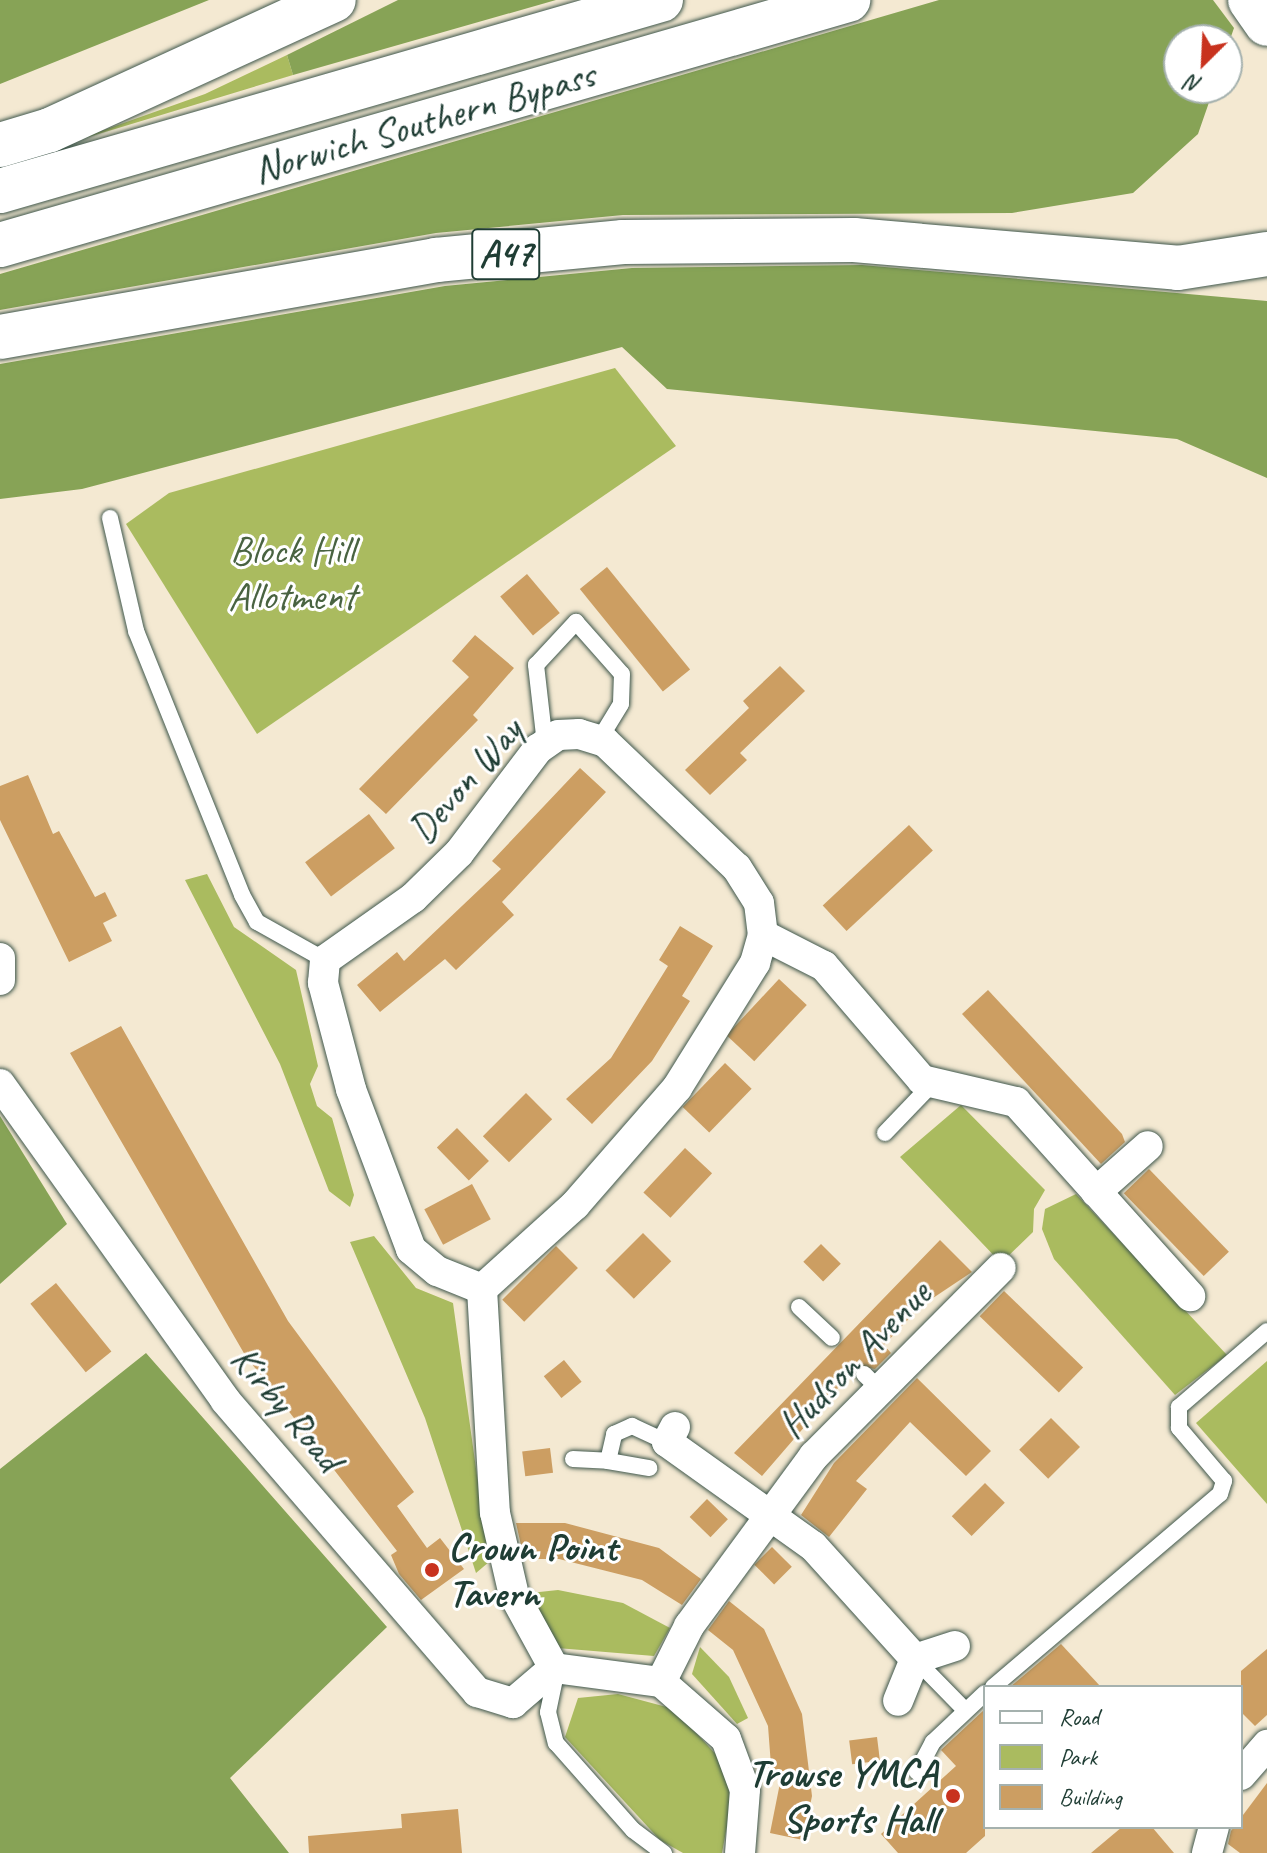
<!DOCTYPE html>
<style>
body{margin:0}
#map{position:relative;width:1267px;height:1853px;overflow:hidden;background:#f4e9d2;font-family:Caveat,sans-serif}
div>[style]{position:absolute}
.green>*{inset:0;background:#aabb5f}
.forest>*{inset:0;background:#87a356}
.building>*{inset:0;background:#cc9e62;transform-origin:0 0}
.roads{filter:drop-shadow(0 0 2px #3f574c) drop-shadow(0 0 2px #3f574c)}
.lane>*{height:16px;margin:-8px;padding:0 8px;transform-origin:8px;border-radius:8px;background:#fff}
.street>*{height:30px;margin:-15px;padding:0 15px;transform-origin:15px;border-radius:15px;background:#fff}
.highway>*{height:44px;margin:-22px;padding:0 22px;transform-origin:22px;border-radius:22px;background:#fff}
.dots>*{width:22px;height:22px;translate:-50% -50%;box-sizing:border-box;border:4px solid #fff;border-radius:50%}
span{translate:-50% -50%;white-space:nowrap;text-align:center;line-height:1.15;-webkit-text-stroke:6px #fff;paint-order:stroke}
.shield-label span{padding:2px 6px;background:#fff;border:2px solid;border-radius:6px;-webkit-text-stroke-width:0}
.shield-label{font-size:38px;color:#1f3d34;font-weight:700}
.street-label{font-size:40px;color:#1f3d34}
.park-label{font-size:40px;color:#496341}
.poi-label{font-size:40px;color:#1f3d34;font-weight:700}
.left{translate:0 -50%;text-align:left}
.right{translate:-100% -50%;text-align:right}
.legend{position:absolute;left:983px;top:1685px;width:260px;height:144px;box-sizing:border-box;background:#fff;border:2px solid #a5b1ae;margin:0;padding:10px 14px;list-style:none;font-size:24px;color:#1f3d34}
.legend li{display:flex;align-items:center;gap:16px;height:40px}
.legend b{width:40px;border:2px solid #a5b1ae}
.north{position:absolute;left:1163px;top:24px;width:80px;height:80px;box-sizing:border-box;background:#fff;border:2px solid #a5b1ae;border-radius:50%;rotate:204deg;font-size:22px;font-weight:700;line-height:32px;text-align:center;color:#1f3d34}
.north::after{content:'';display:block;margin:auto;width:28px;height:36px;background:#c8321e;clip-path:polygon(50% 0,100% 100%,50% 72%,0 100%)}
</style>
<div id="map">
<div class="green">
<i style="clip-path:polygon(287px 55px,293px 75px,59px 146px,205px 94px)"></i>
<i style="clip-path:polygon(615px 368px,676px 446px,257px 734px,126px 524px,169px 493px)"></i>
<i style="clip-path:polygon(207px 874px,234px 927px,296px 970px,318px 1066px,310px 1084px,317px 1106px,332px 1118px,354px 1195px,350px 1207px,329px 1191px,280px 1064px,185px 880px)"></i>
<i style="clip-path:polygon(961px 1105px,1045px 1190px,1034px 1209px,1033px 1232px,1001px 1263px,900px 1157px)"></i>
<i style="clip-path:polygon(1076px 1194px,1227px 1355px,1175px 1395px,1054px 1259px,1042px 1229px,1045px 1209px)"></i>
<i style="clip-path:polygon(374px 1236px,416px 1288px,453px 1303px,489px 1562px,476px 1573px,425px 1418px,350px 1242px)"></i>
<i style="clip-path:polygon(1267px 1361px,1267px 1504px,1196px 1423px)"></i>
<i style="clip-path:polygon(558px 1590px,623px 1603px,670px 1628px,654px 1656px,557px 1648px,530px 1593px)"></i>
<i style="clip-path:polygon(700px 1647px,729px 1677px,748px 1718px,737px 1724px,692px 1674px)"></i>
<i style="clip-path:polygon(618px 1694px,674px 1709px,723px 1762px,732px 1798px,722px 1853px,683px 1853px,660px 1840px,565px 1737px,578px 1698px)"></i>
</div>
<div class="forest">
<i style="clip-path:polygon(0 0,209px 0,0 84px)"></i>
<i style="clip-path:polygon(398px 0,556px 0,293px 75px,287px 55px)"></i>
<i style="clip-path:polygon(939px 0,1213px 0,1234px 28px,1227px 48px,1227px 40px,1179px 40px,1179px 88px,1214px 88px,1198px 134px,1133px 193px,1012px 213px,623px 215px,436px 233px,0 310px,0 274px)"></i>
<i style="clip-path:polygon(862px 265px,1267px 301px,1267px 478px,1177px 439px,667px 389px,622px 347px,82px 489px,0 499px,0 364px,445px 286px,632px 268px)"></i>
<i style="clip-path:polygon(0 1116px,67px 1224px,0 1284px)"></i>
<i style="clip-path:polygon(146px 1353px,387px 1627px,230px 1778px,289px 1853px,0 1853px,0 1469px)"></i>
</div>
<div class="building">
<i style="left:607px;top:567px;width:132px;height:35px;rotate:51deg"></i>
<i style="left:527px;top:574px;width:51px;height:35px;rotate:50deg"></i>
<i style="clip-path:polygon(475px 635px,514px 668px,473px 715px,478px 720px,386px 814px,359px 789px,469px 677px,452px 661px)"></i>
<i style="clip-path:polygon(780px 666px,805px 691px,740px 753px,747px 760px,710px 795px,685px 770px,749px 708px,743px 701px)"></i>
<i style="clip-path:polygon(580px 768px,606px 792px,502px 902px,514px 915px,456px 970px,445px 959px,380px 1012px,357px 985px,397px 952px,404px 961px,501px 869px,492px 861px)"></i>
<i style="clip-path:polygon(28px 775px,53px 834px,59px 831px,95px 897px,105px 892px,117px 916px,103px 923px,112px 941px,69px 962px,0 820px,0 786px)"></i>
<i style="left:369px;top:814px;width:43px;height:80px;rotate:53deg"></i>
<i style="left:909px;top:825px;width:35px;height:118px;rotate:47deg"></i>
<i style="clip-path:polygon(680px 926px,713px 946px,682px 996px,690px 1001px,652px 1061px,592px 1124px,566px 1099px,611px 1058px,668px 966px,659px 960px)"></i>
<i style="left:779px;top:979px;width:38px;height:77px;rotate:43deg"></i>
<i style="clip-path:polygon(988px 990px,1122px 1134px,1125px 1142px,1101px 1164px,962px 1014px)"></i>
<i style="clip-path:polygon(121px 1026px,288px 1321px,414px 1492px,397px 1506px,427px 1548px,440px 1538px,464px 1569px,421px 1600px,399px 1574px,391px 1555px,397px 1551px,245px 1355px,70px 1053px)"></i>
<i style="left:725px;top:1063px;width:37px;height:61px;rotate:44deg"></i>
<i style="left:526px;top:1093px;width:37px;height:61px;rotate:45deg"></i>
<i style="left:457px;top:1128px;width:46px;height:28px;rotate:46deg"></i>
<i style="left:685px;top:1148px;width:37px;height:61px;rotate:43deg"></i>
<i style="left:1149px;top:1169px;width:115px;height:35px;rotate:46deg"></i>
<i style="left:472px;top:1184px;width:40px;height:54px;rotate:62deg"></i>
<i style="left:643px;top:1233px;width:40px;height:53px;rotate:45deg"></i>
<i style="clip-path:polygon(940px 1240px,972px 1272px,921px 1306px,884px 1345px,891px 1353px,875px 1369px,857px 1366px,762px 1476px,734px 1453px)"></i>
<i style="left:821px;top:1244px;width:28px;height:25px;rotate:45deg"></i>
<i style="left:556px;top:1246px;width:31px;height:76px;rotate:45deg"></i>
<i style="left:56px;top:1283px;width:88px;height:33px;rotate:51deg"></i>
<i style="left:1004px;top:1291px;width:110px;height:35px;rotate:44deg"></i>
<i style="left:564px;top:1360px;width:28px;height:26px;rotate:51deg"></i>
<i style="clip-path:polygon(917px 1378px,991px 1451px,966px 1476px,910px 1422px,856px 1481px,867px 1489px,829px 1537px,801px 1515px,834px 1463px)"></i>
<i style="left:1051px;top:1418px;width:41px;height:45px;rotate:45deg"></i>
<i style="left:550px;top:1448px;width:25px;height:28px;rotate:83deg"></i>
<i style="left:985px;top:1483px;width:28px;height:47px;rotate:45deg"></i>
<i style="left:707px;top:1499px;width:29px;height:25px;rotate:44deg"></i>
<i style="clip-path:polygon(516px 1523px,565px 1523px,659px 1548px,701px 1579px,682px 1605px,642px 1580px,559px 1559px,524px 1559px)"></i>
<i style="left:772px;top:1547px;width:28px;height:25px;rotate:45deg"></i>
<i style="clip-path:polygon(729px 1601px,764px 1629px,802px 1714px,812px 1796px,803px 1840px,770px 1833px,781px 1778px,772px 1779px,768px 1726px,733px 1650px,708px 1630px)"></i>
<i style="clip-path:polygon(1061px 1644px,1101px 1687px,1010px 1687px)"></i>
<i style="clip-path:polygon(1267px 1649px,1267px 1715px,1255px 1726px,1241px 1712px,1241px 1671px)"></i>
<i style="clip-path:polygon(985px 1709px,985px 1836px,966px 1853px,898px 1853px,881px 1834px,956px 1766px,941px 1750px)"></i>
<i style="left:877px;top:1737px;width:24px;height:28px;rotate:83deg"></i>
<i style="clip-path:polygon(1267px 1783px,1267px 1853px,1240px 1853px,1228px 1844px,1231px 1831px)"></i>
<i style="clip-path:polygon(458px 1809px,462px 1853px,309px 1853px,308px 1836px,402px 1828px,401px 1814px)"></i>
<i style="clip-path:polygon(1122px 1827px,1152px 1827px,1174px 1853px,1091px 1853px)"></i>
</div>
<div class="roads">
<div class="lane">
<i style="left:110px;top:518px;width:116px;rotate:77deg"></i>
<i style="left:136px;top:631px;width:284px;rotate:68.1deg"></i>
<i style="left:242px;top:895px;width:31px;rotate:61deg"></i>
<i style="left:257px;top:922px;width:78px;rotate:29.2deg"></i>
<i style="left:545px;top:744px;width:80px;rotate:-96.5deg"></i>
<i style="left:536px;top:665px;width:59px;rotate:-47.1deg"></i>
<i style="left:576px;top:622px;width:69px;rotate:48.5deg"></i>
<i style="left:622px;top:674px;width:30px;rotate:92deg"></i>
<i style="left:621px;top:704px;width:42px;rotate:121.4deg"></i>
<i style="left:885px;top:1133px;width:66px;rotate:-46.2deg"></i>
<i style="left:799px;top:1307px;width:45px;rotate:43.2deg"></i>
<i style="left:864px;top:1374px;width:17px;rotate:45deg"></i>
<i style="left:573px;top:1459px;width:35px;rotate:3deg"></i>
<i style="left:608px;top:1461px;width:28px;rotate:-77deg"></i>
<i style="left:614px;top:1434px;width:20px;rotate:-24deg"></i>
<i style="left:632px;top:1426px;width:38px;rotate:25deg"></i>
<i style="left:608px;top:1461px;width:42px;rotate:9.7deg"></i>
<i style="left:915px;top:1659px;width:71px;rotate:45.6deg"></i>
<i style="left:557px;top:1669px;width:44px;rotate:101.8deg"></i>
<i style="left:548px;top:1712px;width:32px;rotate:76deg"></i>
<i style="left:556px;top:1743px;width:116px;rotate:48.5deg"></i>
<i style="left:633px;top:1830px;width:39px;rotate:37deg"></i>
<i style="left:993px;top:1687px;width:298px;rotate:-40.4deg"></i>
<i style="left:1220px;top:1494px;width:14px;rotate:-73deg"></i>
<i style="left:1224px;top:1481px;width:70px;rotate:-130.3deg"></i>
<i style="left:1179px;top:1428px;width:21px;rotate:-90deg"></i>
<i style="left:1179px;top:1407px;width:116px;rotate:-40.8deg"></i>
<i style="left:917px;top:1772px;width:34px;rotate:-62deg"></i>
<i style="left:933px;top:1742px;width:71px;rotate:-43.3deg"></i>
</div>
<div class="street">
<i style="left:763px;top:935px;width:68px;rotate:26.9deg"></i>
<i style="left:824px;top:966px;width:150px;rotate:49.3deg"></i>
<i style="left:922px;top:1080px;width:97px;rotate:13.2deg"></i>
<i style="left:1016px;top:1102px;width:261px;rotate:48.1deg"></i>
<i style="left:0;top:958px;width:22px;rotate:90deg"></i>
<i style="left:0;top:1084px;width:388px;rotate:54.5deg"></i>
<i style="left:225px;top:1400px;width:386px;rotate:49.2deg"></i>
<i style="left:477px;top:1692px;width:38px;rotate:17deg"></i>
<i style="left:513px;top:1703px;width:54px;rotate:-40.5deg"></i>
<i style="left:1096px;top:1192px;width:69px;rotate:-41.5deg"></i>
<i style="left:482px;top:1289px;width:48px;rotate:-158.2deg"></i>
<i style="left:437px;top:1271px;width:34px;rotate:-140deg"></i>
<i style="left:411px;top:1249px;width:171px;rotate:-110.6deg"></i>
<i style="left:351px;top:1089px;width:110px;rotate:-104.8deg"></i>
<i style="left:323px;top:983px;width:23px;rotate:-85deg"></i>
<i style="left:325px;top:960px;width:108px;rotate:-35.2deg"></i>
<i style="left:413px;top:898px;width:64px;rotate:-44.4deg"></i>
<i style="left:459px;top:853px;width:131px;rotate:-52.8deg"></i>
<i style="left:538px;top:749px;width:24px;rotate:-35deg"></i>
<i style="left:558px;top:735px;width:21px;rotate:-3deg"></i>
<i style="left:579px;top:734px;width:27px;rotate:17deg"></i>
<i style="left:605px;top:742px;width:182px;rotate:43.7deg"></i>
<i style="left:737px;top:868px;width:41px;rotate:57.8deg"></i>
<i style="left:759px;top:903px;width:32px;rotate:83deg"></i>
<i style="left:763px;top:935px;width:29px;rotate:106deg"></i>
<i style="left:755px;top:963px;width:147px;rotate:122deg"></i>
<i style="left:677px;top:1088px;width:155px;rotate:131.1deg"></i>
<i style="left:575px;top:1205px;width:125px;rotate:137.9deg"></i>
<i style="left:482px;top:1289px;width:224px;rotate:86.7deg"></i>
<i style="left:495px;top:1513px;width:84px;rotate:77deg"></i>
<i style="left:514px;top:1595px;width:83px;rotate:61.3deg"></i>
<i style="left:554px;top:1668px;width:108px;rotate:7.5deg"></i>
<i style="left:661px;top:1682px;width:86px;rotate:41.2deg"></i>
<i style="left:726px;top:1739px;width:54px;rotate:69.6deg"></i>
<i style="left:745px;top:1790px;width:63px;rotate:94.5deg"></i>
<i style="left:675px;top:1427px;width:17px;rotate:118deg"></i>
<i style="left:667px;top:1442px;width:179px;rotate:35.5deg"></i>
<i style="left:813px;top:1546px;width:152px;rotate:47.9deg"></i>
<i style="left:915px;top:1659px;width:45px;rotate:112deg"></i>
<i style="left:915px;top:1659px;width:42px;rotate:-18deg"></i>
<i style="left:661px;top:1682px;width:63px;rotate:-63.4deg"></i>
<i style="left:689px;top:1626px;width:211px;rotate:-53.7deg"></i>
<i style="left:814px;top:1456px;width:265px;rotate:-45.2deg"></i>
<i style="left:1241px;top:1775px;width:40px;rotate:-49deg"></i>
<i style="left:1207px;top:1853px;width:27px;rotate:-75deg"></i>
</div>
<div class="highway">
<i style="left:1250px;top:0;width:29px;rotate:55deg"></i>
<i style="left:0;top:145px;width:52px;rotate:-16.7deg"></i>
<i style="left:50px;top:130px;width:312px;rotate:-24.6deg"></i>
<i style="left:0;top:191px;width:688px;rotate:-16.12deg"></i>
<i style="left:0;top:245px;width:883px;rotate:-16.11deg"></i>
<i style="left:0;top:337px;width:443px;rotate:-10deg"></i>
<i style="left:436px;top:260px;width:188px;rotate:-5.5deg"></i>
<i style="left:623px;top:242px;width:231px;rotate:-0.5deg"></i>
<i style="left:854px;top:240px;width:325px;rotate:4.9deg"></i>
<i style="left:1178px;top:268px;width:90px;rotate:-8.9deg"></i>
</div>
</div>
<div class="dots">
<i style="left:432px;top:1570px;background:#c8321e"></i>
<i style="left:953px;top:1796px;background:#c8321e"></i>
</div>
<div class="shield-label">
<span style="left:506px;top:254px">A47</span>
</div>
<div class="street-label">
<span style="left:424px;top:122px;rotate:-16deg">Norwich Southern Bypass</span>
<span style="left:465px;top:780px;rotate:-49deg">Devon Way</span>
<span style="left:854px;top:1359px;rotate:-46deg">Hudson Avenue</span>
<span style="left:287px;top:1408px;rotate:50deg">Kirby Road</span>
</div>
<div class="park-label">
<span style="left:292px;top:573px">Block Hill<br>Allotment</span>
</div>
<div class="poi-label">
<span class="left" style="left:448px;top:1570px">Crown Point<br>Tavern</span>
<span class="right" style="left:937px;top:1796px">Trowse YMCA<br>Sports Hall</span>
</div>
<ul class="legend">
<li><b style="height:10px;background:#fff"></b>Road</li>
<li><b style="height:22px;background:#aabb5f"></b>Park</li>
<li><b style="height:22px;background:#cc9e62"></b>Building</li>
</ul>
<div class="north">N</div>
</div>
